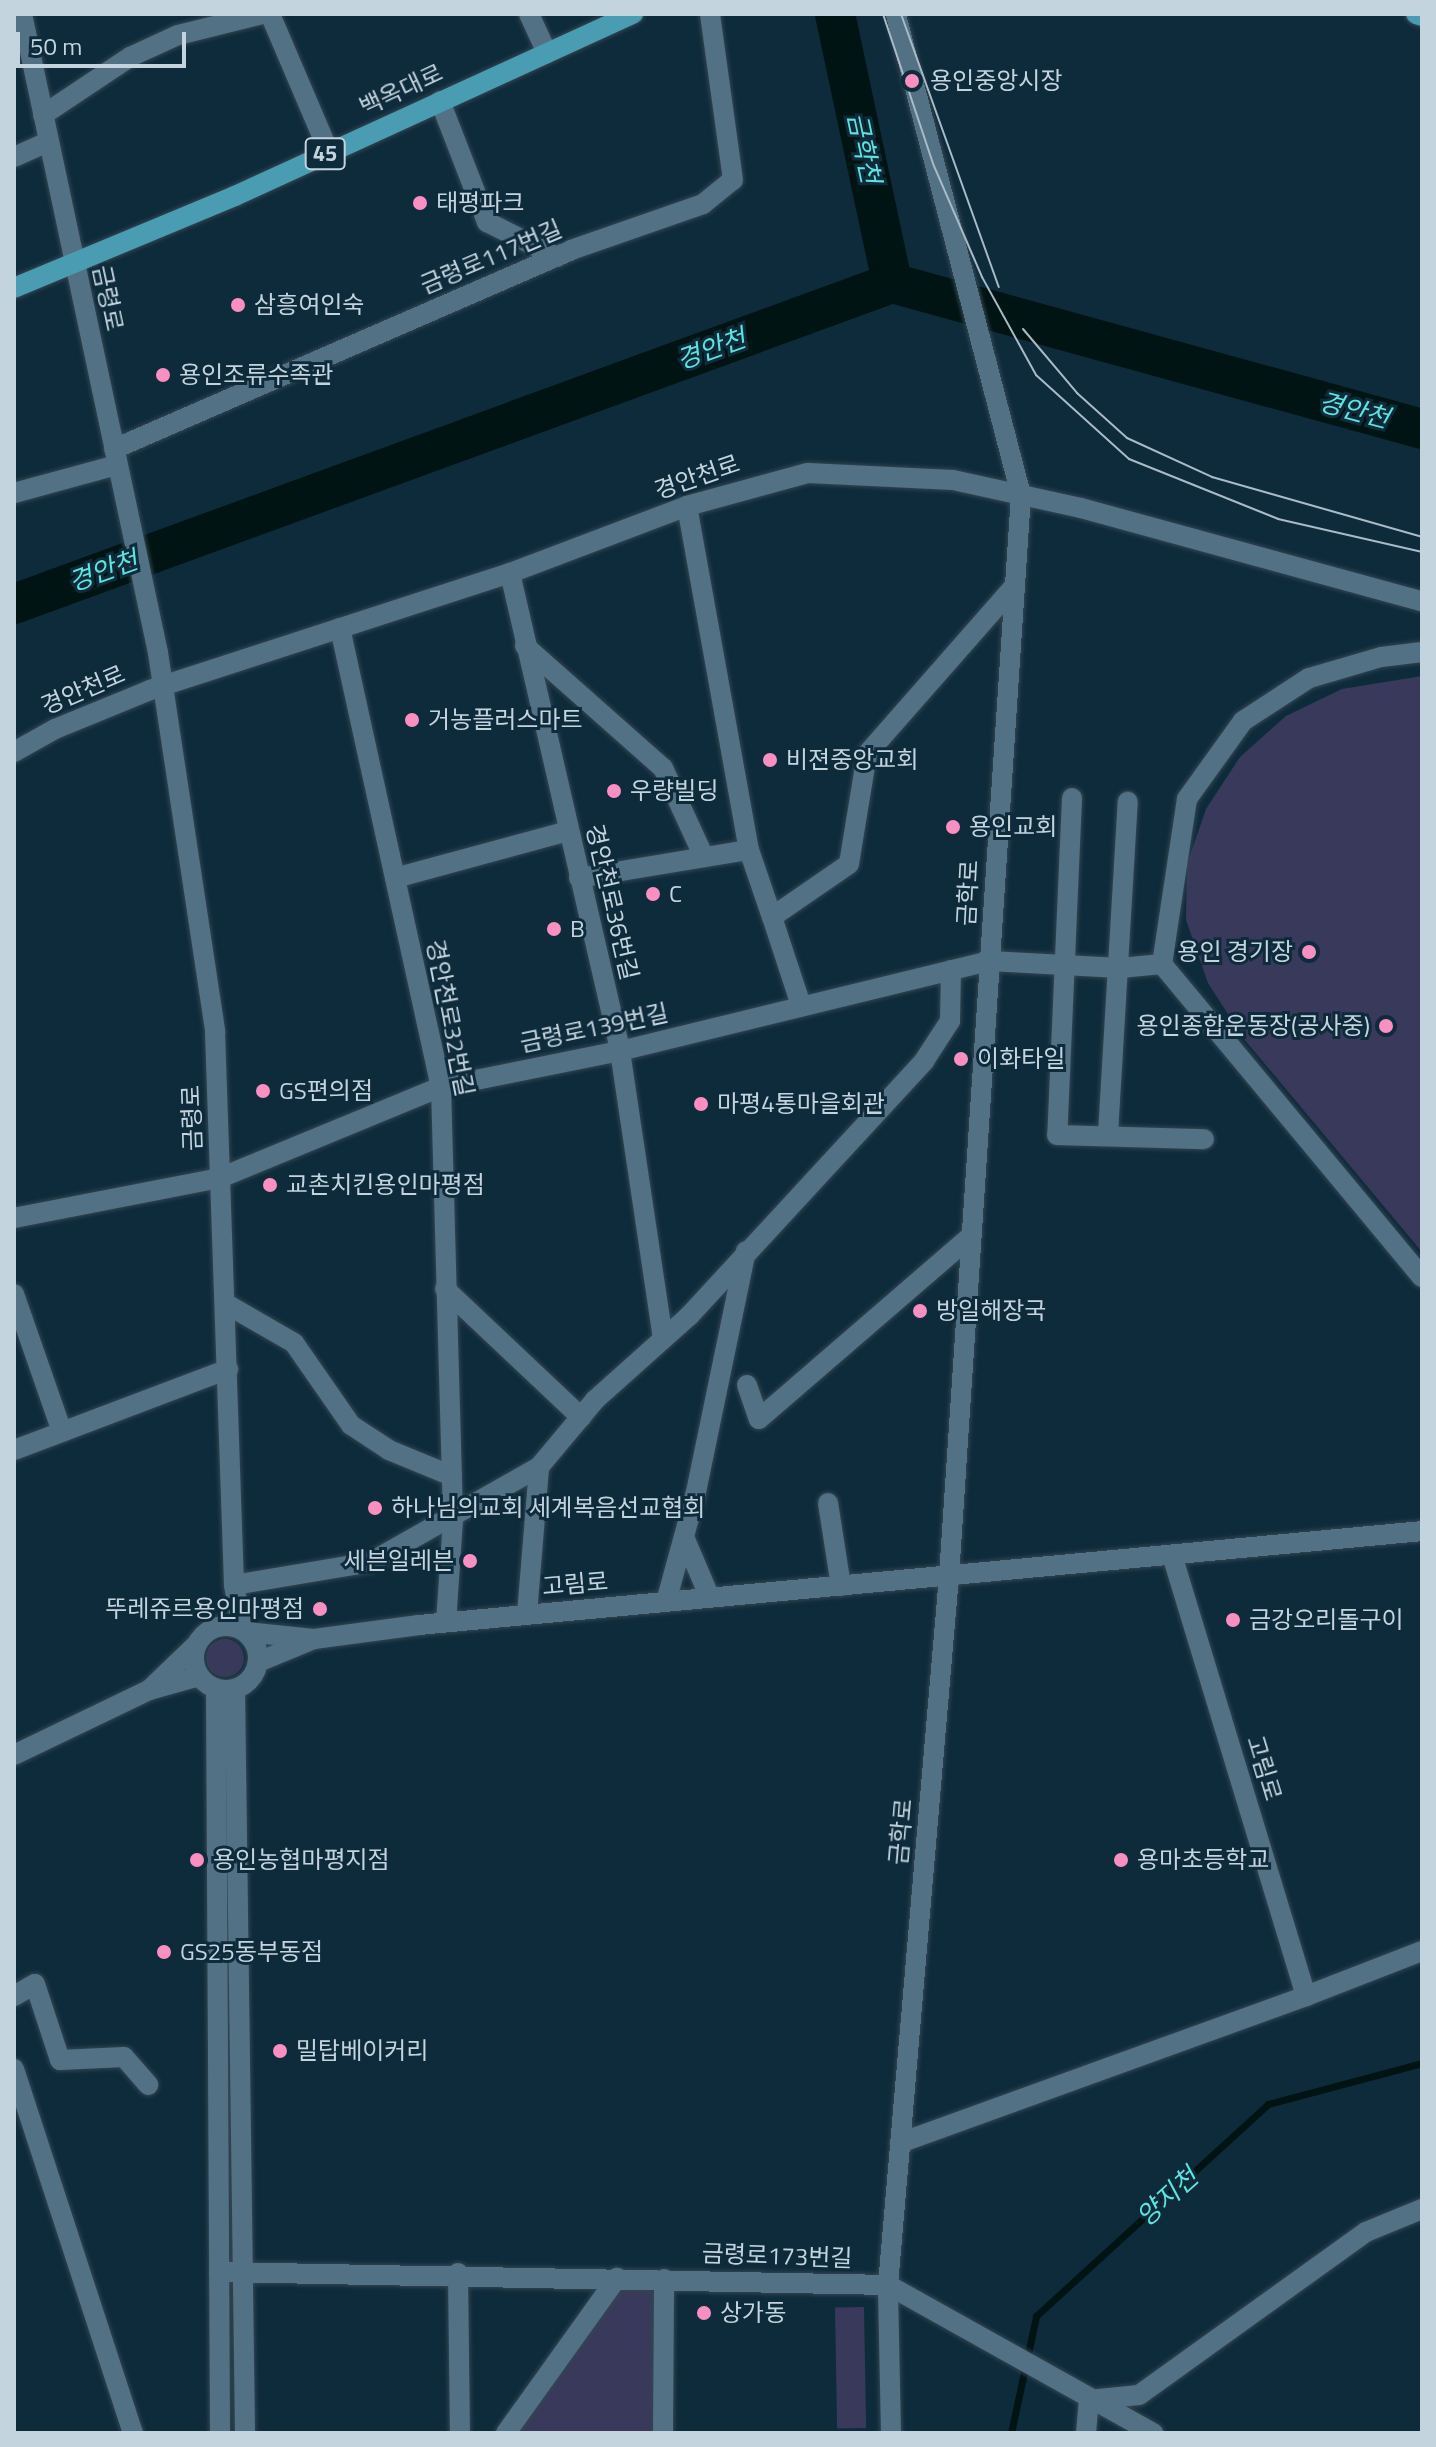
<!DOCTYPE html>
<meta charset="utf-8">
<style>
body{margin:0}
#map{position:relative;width:1436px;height:2447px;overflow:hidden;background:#0e2b3c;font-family:"Titillium Web","Noto Sans KR",sans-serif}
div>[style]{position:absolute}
.green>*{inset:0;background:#393a5b;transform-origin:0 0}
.round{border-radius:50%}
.stream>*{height:7px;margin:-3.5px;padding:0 3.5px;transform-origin:3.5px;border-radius:3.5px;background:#001413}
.river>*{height:40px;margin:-20px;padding:0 20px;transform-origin:20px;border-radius:20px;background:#001413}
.roads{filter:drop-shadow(0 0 2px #334551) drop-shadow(0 0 2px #334551)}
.street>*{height:20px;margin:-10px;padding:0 10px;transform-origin:10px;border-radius:10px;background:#537185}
.secondary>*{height:20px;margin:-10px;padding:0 10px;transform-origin:10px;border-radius:10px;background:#537185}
.secondary>.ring{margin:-10px;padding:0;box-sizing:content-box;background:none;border:20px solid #537185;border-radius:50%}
.primary>*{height:20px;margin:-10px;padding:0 10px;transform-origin:10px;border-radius:10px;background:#499cb2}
.tram>*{height:2px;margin:-1px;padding:0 1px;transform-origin:1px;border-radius:1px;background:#a9bbc7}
.dots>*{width:22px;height:22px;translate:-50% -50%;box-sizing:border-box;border:4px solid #0e2b3c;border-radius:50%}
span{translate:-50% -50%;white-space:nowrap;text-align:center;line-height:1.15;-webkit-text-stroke:6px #0e2b3c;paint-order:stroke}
.shield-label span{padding:2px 6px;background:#0e2b3c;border:2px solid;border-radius:6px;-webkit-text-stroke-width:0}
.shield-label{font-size:22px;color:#c4d4df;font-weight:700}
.poi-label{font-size:24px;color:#c4d4df}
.left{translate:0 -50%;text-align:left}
.right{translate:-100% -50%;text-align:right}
.street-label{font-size:24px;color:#c4d4df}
.water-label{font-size:26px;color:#5ee4dd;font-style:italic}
.frame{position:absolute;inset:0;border:16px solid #c4d4df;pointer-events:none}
.scale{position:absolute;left:16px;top:32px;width:170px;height:36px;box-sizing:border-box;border:4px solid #c4d4df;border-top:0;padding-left:10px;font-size:24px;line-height:28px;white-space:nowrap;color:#c4d4df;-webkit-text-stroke:6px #0e2b3c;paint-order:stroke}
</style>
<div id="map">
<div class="green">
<i style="clip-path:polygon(1422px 676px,1422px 1252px,1244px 1039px,1208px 983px,1186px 920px,1187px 864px,1206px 809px,1240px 757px,1286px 716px,1342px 689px)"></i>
<i class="round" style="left:206px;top:1639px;width:38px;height:38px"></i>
<i style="clip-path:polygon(617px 2278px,664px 2279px,663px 2433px,506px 2433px)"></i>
<i style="left:864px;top:2307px;width:121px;height:29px;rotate:89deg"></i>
</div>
<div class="stream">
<i style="left:1011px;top:2433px;width:120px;rotate:-77.9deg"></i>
<i style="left:1036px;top:2316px;width:314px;rotate:-42.4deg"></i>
<i style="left:1268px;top:2104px;width:159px;rotate:-14.9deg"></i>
</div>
<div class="river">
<i style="left:835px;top:14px;width:275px;rotate:78deg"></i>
<i style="left:14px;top:604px;width:935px;rotate:-20.08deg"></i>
<i style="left:892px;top:283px;width:550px;rotate:15.4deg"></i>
</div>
<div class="roads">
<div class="street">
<i style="left:270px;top:14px;width:150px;rotate:66.9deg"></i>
<i style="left:529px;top:14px;width:43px;rotate:65.2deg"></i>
<i style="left:440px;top:101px;width:130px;rotate:68.8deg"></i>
<i style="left:487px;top:222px;width:78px;rotate:26.6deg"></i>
<i style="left:43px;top:115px;width:105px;rotate:-33.7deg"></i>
<i style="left:130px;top:57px;width:53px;rotate:-24.6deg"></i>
<i style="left:178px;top:35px;width:88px;rotate:-13.9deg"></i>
<i style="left:14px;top:157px;width:37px;rotate:-24deg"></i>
<i style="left:114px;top:449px;width:498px;rotate:-23.5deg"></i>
<i style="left:571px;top:250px;width:140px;rotate:-19.2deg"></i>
<i style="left:703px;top:204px;width:38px;rotate:-39deg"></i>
<i style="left:733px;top:180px;width:168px;rotate:-97.9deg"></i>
<i style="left:14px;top:493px;width:107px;rotate:-15.2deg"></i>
<i style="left:687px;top:506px;width:350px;rotate:79.8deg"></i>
<i style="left:510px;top:573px;width:490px;rotate:77deg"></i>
<i style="left:620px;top:1051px;width:291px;rotate:81.5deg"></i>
<i style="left:340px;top:628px;width:470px;rotate:77.6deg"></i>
<i style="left:441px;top:1087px;width:433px;rotate:88.4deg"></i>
<i style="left:453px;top:1520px;width:102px;rotate:93.9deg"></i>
<i style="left:525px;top:646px;width:184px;rotate:41.5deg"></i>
<i style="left:663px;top:768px;width:98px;rotate:65.3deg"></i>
<i style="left:1422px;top:652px;width:41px;rotate:173deg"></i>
<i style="left:1381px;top:657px;width:75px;rotate:163.7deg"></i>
<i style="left:1309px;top:678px;width:79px;rotate:146.9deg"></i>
<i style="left:1243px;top:721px;width:96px;rotate:125.7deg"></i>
<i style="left:1187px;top:799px;width:167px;rotate:98.6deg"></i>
<i style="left:1162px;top:964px;width:407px;rotate:50.3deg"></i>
<i style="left:1072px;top:798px;width:337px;rotate:92.5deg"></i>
<i style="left:1057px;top:1135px;width:147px;rotate:1.6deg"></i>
<i style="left:395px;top:878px;width:179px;rotate:-15.2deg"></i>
<i style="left:579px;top:878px;width:172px;rotate:-9.4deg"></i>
<i style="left:749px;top:850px;width:71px;rotate:71.1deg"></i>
<i style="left:772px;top:917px;width:93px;rotate:-34.5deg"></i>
<i style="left:849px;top:864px;width:111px;rotate:-80.7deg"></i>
<i style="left:867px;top:754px;width:220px;rotate:-48.7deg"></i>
<i style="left:772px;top:917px;width:93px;rotate:71.8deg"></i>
<i style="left:1108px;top:1134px;width:333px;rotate:-86.6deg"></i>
<i style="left:14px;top:1218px;width:210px;rotate:-11deg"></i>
<i style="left:220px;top:1178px;width:239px;rotate:-22.4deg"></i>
<i style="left:441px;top:1087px;width:183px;rotate:-11.4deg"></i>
<i style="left:620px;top:1051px;width:381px;rotate:-13.7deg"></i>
<i style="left:990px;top:961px;width:130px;rotate:3.1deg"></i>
<i style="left:1120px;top:968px;width:42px;rotate:-5.4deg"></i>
<i style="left:445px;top:1289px;width:187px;rotate:43.3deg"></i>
<i style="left:14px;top:1294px;width:146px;rotate:70.8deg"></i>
<i style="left:228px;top:1305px;width:76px;rotate:29.9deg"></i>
<i style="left:294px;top:1343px;width:100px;rotate:55.2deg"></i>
<i style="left:351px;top:1425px;width:45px;rotate:33.3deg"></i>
<i style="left:389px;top:1450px;width:68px;rotate:22.4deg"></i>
<i style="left:747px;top:1385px;width:36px;rotate:71deg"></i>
<i style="left:759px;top:1419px;width:281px;rotate:-40.8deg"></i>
<i style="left:14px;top:1450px;width:229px;rotate:-20.7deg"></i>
<i style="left:828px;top:1503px;width:84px;rotate:81.1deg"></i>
<i style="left:684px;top:1537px;width:66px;rotate:66.9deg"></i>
<i style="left:234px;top:1585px;width:139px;rotate:-9.5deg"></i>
<i style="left:371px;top:1562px;width:193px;rotate:-29.5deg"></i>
<i style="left:666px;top:1602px;width:114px;rotate:-74.7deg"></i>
<i style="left:696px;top:1492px;width:246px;rotate:-78.3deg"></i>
<i style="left:527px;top:1614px;width:147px;rotate:-85.3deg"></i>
<i style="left:539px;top:1467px;width:87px;rotate:-50.1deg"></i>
<i style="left:595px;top:1400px;width:126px;rotate:-41.8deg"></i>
<i style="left:689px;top:1316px;width:347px;rotate:-47.3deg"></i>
<i style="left:924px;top:1061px;width:48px;rotate:-57deg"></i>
<i style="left:950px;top:1021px;width:51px;rotate:-88.9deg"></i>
<i style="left:14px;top:1996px;width:24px;rotate:-30deg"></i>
<i style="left:35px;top:1984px;width:80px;rotate:71.8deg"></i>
<i style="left:60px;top:2060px;width:64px;rotate:-2.7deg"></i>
<i style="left:124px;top:2057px;width:37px;rotate:49deg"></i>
<i style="left:14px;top:2069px;width:383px;rotate:71.9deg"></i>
<i style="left:900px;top:2143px;width:432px;rotate:-19.9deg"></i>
<i style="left:1306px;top:1996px;width:461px;rotate:-106.9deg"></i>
<i style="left:219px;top:2272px;width:669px;rotate:1.11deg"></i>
<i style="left:888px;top:2285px;width:304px;rotate:29.2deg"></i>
<i style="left:458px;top:2273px;width:160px;rotate:89.3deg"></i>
<i style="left:1089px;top:2400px;width:50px;rotate:-5.7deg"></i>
<i style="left:1139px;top:2395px;width:279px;rotate:-35.7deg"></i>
<i style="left:1366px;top:2232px;width:61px;rotate:-22.3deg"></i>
<i style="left:506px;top:2433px;width:191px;rotate:-54.4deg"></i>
<i style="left:663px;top:2433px;width:154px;rotate:-89.6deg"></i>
<i style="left:1086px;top:2433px;width:33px;rotate:-85deg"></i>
</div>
<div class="secondary">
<i style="left:22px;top:14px;width:653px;rotate:77.98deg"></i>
<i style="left:158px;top:653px;width:383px;rotate:81.4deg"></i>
<i style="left:215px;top:1032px;width:553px;rotate:88.03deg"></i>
<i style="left:234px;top:1585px;width:45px;rotate:79.7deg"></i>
<i style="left:14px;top:752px;width:47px;rotate:-29.3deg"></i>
<i style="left:55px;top:729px;width:103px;rotate:-22.3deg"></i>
<i style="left:150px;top:690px;width:379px;rotate:-18deg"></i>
<i style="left:510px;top:573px;width:189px;rotate:-20.7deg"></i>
<i style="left:687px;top:506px;width:125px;rotate:-15.3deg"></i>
<i style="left:808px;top:473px;width:145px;rotate:2.8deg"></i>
<i style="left:953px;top:480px;width:131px;rotate:12.3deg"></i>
<i style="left:1081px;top:508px;width:353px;rotate:15.3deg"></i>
<i class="ring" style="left:194px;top:1626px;width:44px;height:44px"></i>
<i style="left:246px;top:1632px;width:68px;rotate:5.9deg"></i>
<i style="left:314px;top:1639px;width:61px;rotate:157.7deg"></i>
<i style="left:314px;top:1639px;width:106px;rotate:-7.6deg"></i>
<i style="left:419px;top:1625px;width:1007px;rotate:-5.35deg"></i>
<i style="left:196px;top:1645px;width:65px;rotate:136.2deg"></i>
<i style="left:149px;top:1690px;width:52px;rotate:-15.6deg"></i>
<i style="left:216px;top:1689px;width:744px;rotate:89.69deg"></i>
<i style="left:235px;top:1689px;width:744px;rotate:89.23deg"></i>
<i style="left:14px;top:1755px;width:150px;rotate:-25.7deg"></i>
<i style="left:1306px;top:1996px;width:124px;rotate:-21.2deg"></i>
<i style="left:891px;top:2433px;width:148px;rotate:-91.2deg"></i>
<i style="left:888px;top:2285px;width:712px;rotate:-85.08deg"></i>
<i style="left:949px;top:1576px;width:1083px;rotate:-86.19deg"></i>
<i style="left:1021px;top:495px;width:497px;rotate:-104.6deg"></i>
</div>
<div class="primary">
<i style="left:1416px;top:14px;width:6px;rotate:18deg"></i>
<i style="left:14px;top:288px;width:239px;rotate:-22.6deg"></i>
<i style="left:235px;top:196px;width:438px;rotate:-24.6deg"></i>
</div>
</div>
<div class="tram">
<i style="left:883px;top:14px;width:160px;rotate:71.5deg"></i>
<i style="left:934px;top:166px;width:121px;rotate:66.6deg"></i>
<i style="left:982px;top:277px;width:112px;rotate:61.1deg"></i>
<i style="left:1036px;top:375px;width:125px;rotate:42.1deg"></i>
<i style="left:1129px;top:459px;width:161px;rotate:21.9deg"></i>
<i style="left:1278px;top:519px;width:148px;rotate:12.9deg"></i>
<i style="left:901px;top:14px;width:290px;rotate:70.3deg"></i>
<i style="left:1023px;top:329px;width:84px;rotate:49.8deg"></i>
<i style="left:1077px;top:393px;width:67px;rotate:42deg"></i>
<i style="left:1127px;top:438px;width:94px;rotate:24.6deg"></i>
<i style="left:1212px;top:477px;width:218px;rotate:15.9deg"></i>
</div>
<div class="dots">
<i style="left:912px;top:81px;background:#fc8fc2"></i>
<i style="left:420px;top:203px;background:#fc8fc2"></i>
<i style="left:238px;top:305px;background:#fc8fc2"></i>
<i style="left:163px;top:375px;background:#fc8fc2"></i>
<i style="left:412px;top:720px;background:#fc8fc2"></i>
<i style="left:770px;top:760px;background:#fc8fc2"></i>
<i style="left:614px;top:791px;background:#fc8fc2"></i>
<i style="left:953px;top:827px;background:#fc8fc2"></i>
<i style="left:653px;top:894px;background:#fc8fc2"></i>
<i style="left:554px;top:929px;background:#fc8fc2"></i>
<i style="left:1309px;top:952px;background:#fc8fc2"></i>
<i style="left:1386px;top:1026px;background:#fc8fc2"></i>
<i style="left:961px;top:1059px;background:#fc8fc2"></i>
<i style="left:263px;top:1091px;background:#fc8fc2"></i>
<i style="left:701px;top:1104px;background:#fc8fc2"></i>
<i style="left:270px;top:1185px;background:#fc8fc2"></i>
<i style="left:920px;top:1311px;background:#fc8fc2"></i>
<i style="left:375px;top:1508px;background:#fc8fc2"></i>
<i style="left:470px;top:1561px;background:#fc8fc2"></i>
<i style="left:320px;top:1609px;background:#fc8fc2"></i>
<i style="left:1233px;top:1620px;background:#fc8fc2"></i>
<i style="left:197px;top:1860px;background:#fc8fc2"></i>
<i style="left:1121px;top:1860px;background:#fc8fc2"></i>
<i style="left:164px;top:1952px;background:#fc8fc2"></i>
<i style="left:280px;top:2051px;background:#fc8fc2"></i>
<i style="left:704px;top:2313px;background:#fc8fc2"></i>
</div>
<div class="shield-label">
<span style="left:325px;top:154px">45</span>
</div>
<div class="poi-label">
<span class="left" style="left:930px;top:81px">용인중앙시장</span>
<span class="left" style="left:436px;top:203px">태평파크</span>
<span class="left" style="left:254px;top:305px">삼흥여인숙</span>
<span class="left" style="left:179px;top:375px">용인조류수족관</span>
<span class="left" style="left:428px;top:720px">거농플러스마트</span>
<span class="left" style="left:786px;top:760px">비젼중앙교회</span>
<span class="left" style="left:630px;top:791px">우량빌딩</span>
<span class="left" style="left:969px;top:827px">용인교회</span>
<span class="left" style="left:669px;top:894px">C</span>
<span class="left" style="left:570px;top:929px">B</span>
<span class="right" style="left:1293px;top:952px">용인 경기장</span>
<span class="right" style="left:1370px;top:1026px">용인종합운동장(공사중)</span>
<span class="left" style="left:977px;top:1059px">이화타일</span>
<span class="left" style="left:279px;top:1091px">GS편의점</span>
<span class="left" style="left:717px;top:1104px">마평4통마을회관</span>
<span class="left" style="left:286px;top:1185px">교촌치킨용인마평점</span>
<span class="left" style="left:936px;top:1311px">방일해장국</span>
<span class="left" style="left:391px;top:1508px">하나님의교회 세계복음선교협회</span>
<span class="right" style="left:454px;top:1561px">세븐일레븐</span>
<span class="right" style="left:304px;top:1609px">뚜레쥬르용인마평점</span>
<span class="left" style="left:1249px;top:1620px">금강오리돌구이</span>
<span class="left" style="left:213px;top:1860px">용인농협마평지점</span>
<span class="left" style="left:1137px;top:1860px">용마초등학교</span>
<span class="left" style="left:180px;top:1952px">GS25동부동점</span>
<span class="left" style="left:296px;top:2051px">밀탑베이커리</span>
<span class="left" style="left:720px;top:2313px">상가동</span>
</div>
<div class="street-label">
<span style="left:401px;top:90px;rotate:-25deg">백옥대로</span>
<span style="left:491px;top:257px;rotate:-23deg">금령로117번길</span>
<span style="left:108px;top:298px;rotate:78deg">금령로</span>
<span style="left:697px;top:477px;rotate:-19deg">경안천로</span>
<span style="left:83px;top:690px;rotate:-23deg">경안천로</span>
<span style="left:968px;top:893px;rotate:-87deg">금학로</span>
<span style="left:612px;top:902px;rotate:77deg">경안천로36번길</span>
<span style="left:450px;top:1018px;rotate:79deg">경안천로32번길</span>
<span style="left:594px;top:1028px;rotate:-12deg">금령로139번길</span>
<span style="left:192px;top:1118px;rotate:-92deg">금령로</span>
<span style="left:575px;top:1584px;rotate:-5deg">고림로</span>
<span style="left:1264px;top:1768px;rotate:73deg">고림로</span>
<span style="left:901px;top:1832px;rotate:-85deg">금학로</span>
<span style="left:777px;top:2256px;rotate:2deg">금령로173번길</span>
</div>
<div class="water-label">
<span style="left:864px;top:148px;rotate:78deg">금학천</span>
<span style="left:711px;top:349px;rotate:-20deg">경안천</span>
<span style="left:1354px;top:410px;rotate:15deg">경안천</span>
<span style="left:103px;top:571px;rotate:-20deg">경안천</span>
<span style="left:1167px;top:2197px;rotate:-42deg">양지천</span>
</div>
<div class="frame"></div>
<div class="scale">50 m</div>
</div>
